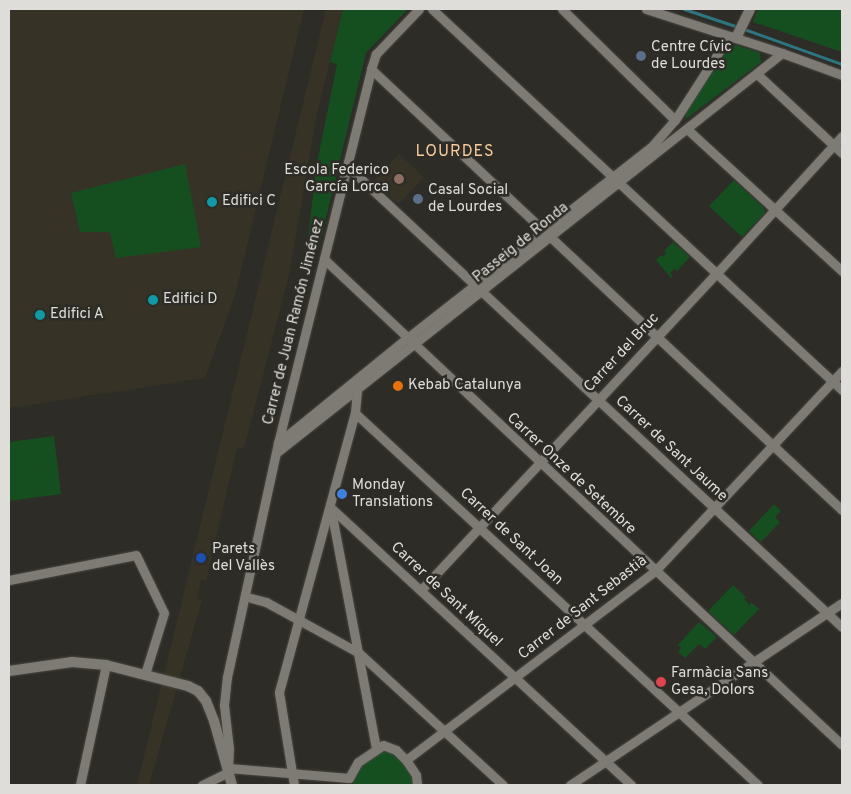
<!DOCTYPE html>
<meta charset="utf-8">
<style>
body{margin:0}
#map{position:relative;width:851px;height:794px;overflow:hidden;background:#2d2c26;font-family:Overpass,sans-serif}
div>[style]{position:absolute}
.built>*{inset:0;background:#363326;transform-origin:0 0}
.green>*{inset:0;background:#154f20}
.stream>*{height:3px;margin:-1.5px;padding:0 1.5px;transform-origin:1.5px;border-radius:1.5px;background:#2c7681}
.roads{filter:drop-shadow(0 0 1px #4a4844) drop-shadow(0 0 1px #4a4844)}
.minor>*{height:9px;margin:-4.5px;padding:0 4.5px;transform-origin:4.5px;border-radius:4.5px;background:#7d7b74}
.tertiary>*{height:10px;margin:-5px;padding:0 5px;transform-origin:5px;border-radius:5px;background:#7d7b74}
.dots>*{width:14px;height:14px;translate:-50% -50%;box-sizing:border-box;border:2px solid #2d2c26;border-radius:50%}
span{translate:-50% -50%;white-space:nowrap;text-align:center;line-height:1.15;-webkit-text-stroke:5px #2d2c26;paint-order:stroke}
.poi-label{font-size:15px;color:#deddd9}
.left{translate:0 -50%;text-align:left}
.right{translate:-100% -50%;text-align:right}
.street-label{font-size:15px;color:#deddd9}
.neighbourhood-label{font-size:16px;color:#f8cc9c;letter-spacing:1px}
.frame{position:absolute;inset:0;border:10px solid #deddd9;pointer-events:none}
</style>
<div id="map">
<div class="built">
<i style="clip-path:polygon(9px 9px,304px 9px,235px 295px,205px 378px,9px 408px)"></i>
<i style="clip-path:polygon(326px 9px,343px 9px,317px 113px,289px 275px,244px 448px,237px 448px,206px 581px,201px 580px,197px 599px,202px 600px,149px 785px,137px 785px)"></i>
<i style="left:399px;top:154px;width:34px;height:37px;rotate:43deg"></i>
</div>
<div class="green">
<i style="clip-path:polygon(343px 9px,408px 9px,366px 53px,318px 251px,308px 238px,316px 168px,337px 64px,330px 62px)"></i>
<i style="clip-path:polygon(758px 9px,842px 9px,842px 52px,753px 22px)"></i>
<i style="clip-path:polygon(736px 45px,760px 53px,761px 62px,686px 119px,686px 109px,729px 48px)"></i>
<i style="clip-path:polygon(185px 164px,201px 247px,116px 258px,110px 232px,80px 232px,71px 193px)"></i>
<i style="clip-path:polygon(734px 180px,764px 208px,765px 213px,742px 237px,709px 206px)"></i>
<i style="clip-path:polygon(673px 242px,690px 257px,677px 271px,674px 269px,670px 273px,673px 276px,671px 278px,656px 260px,661px 255px,663px 257px,666px 253px,664px 251px)"></i>
<i style="clip-path:polygon(54px 436px,61px 494px,9px 501px,9px 442px)"></i>
<i style="clip-path:polygon(774px 504px,781px 511px,775px 517px,780px 522px,761px 542px,749px 531px)"></i>
<i style="clip-path:polygon(733px 585px,746px 597px,744px 599px,750px 605px,751px 602px,759px 609px,734px 635px,708px 611px)"></i>
<i style="clip-path:polygon(699px 622px,717px 637px,705px 649px,699px 644px,685px 658px,678px 652px,681px 648px,678px 645px)"></i>
<i style="clip-path:polygon(376px 748px,396px 750px,417px 785px,355px 785px,349px 778px)"></i>
</div>
<div class="stream">
<i style="left:684px;top:9px;width:57px;rotate:18.4deg"></i>
<i style="left:744px;top:29px;width:104px;rotate:19.7deg"></i>
</div>
<div class="roads">
<div class="minor">
<i style="left:432px;top:9px;width:560px;rotate:42.9deg"></i>
<i style="left:562px;top:9px;width:158px;rotate:44.5deg"></i>
<i style="left:646px;top:9px;width:143px;rotate:17.9deg"></i>
<i style="left:782px;top:53px;width:64px;rotate:20.1deg"></i>
<i style="left:371px;top:69px;width:645px;rotate:43.12deg"></i>
<i style="left:757px;top:74px;width:116px;rotate:42.9deg"></i>
<i style="left:687px;top:129px;width:210px;rotate:42.5deg"></i>
<i style="left:347px;top:166px;width:676px;rotate:42.96deg"></i>
<i style="left:324px;top:259px;width:710px;rotate:43.17deg"></i>
<i style="left:355px;top:413px;width:548px;rotate:42.71deg"></i>
<i style="left:278px;top:443px;width:165px;rotate:-39.1deg"></i>
<i style="left:406px;top:339px;width:314px;rotate:-38.1deg"></i>
<i style="left:653px;top:145px;width:33px;rotate:-49deg"></i>
<i style="left:675px;top:120px;width:100px;rotate:-57.3deg"></i>
<i style="left:276px;top:453px;width:645px;rotate:-38.33deg"></i>
<i style="left:330px;top:507px;width:410px;rotate:42.7deg"></i>
<i style="left:331px;top:510px;width:242px;rotate:79.3deg"></i>
<i style="left:9px;top:580px;width:129px;rotate:-11.1deg"></i>
<i style="left:136px;top:555px;width:64px;rotate:64.2deg"></i>
<i style="left:164px;top:613px;width:64px;rotate:107.3deg"></i>
<i style="left:421px;top:590px;width:434px;rotate:-47deg"></i>
<i style="left:717px;top:273px;width:185px;rotate:-47.6deg"></i>
<i style="left:251px;top:598px;width:16px;rotate:15deg"></i>
<i style="left:266px;top:602px;width:106px;rotate:28.7deg"></i>
<i style="left:359px;top:653px;width:195px;rotate:42.5deg"></i>
<i style="left:406px;top:760px;width:313px;rotate:-37.2deg"></i>
<i style="left:655px;top:571px;width:274px;rotate:-46.9deg"></i>
<i style="left:349px;top:778px;width:121px;rotate:-175.3deg"></i>
<i style="left:228px;top:768px;width:19px;rotate:-87deg"></i>
<i style="left:229px;top:749px;width:44px;rotate:-96.5deg"></i>
<i style="left:224px;top:705px;width:28px;rotate:-84deg"></i>
<i style="left:227px;top:677px;width:239px;rotate:-77.7deg"></i>
<i style="left:278px;top:443px;width:385px;rotate:-76deg"></i>
<i style="left:371px;top:69px;width:16px;rotate:-72deg"></i>
<i style="left:376px;top:54px;width:62px;rotate:-46.3deg"></i>
<i style="left:349px;top:778px;width:18px;rotate:-61deg"></i>
<i style="left:358px;top:762px;width:30px;rotate:-34deg"></i>
<i style="left:383px;top:745px;width:14px;rotate:21deg"></i>
<i style="left:396px;top:750px;width:14px;rotate:45deg"></i>
<i style="left:406px;top:760px;width:18px;rotate:56deg"></i>
<i style="left:416px;top:775px;width:10px;rotate:84deg"></i>
<i style="left:80px;top:785px;width:123px;rotate:-77.8deg"></i>
<i style="left:202px;top:785px;width:30px;rotate:-26deg"></i>
<i style="left:294px;top:785px;width:94px;rotate:-99.2deg"></i>
<i style="left:279px;top:692px;width:289px;rotate:-74.8deg"></i>
<i style="left:355px;top:413px;width:23px;rotate:-85deg"></i>
<i style="left:570px;top:785px;width:327px;rotate:-33.8deg"></i>
</div>
<div class="tertiary">
<i style="left:736px;top:38px;width:32px;rotate:-64deg"></i>
<i style="left:9px;top:671px;width:64px;rotate:-8.1deg"></i>
<i style="left:72px;top:662px;width:34px;rotate:5deg"></i>
<i style="left:106px;top:665px;width:85px;rotate:14.4deg"></i>
<i style="left:188px;top:686px;width:11px;rotate:27deg"></i>
<i style="left:198px;top:691px;width:13px;rotate:51deg"></i>
<i style="left:206px;top:701px;width:22px;rotate:68deg"></i>
<i style="left:214px;top:721px;width:66px;rotate:74.3deg"></i>
</div>
</div>
<div class="dots">
<i style="left:641px;top:56px;background:#5c6f8a"></i>
<i style="left:399px;top:179px;background:#8d6e63"></i>
<i style="left:418px;top:199px;background:#5c6f8a"></i>
<i style="left:212px;top:202px;background:#0f9aa8"></i>
<i style="left:153px;top:300px;background:#0f9aa8"></i>
<i style="left:40px;top:315px;background:#0f9aa8"></i>
<i style="left:398px;top:386px;background:#e8710a"></i>
<i style="left:342px;top:494px;background:#3f7fe0"></i>
<i style="left:201px;top:558px;background:#1a4fb4"></i>
<i style="left:661px;top:682px;background:#e0444e"></i>
</div>
<div class="poi-label">
<span class="left" style="left:651px;top:56px">Centre Cívic<br>de Lourdes</span>
<span class="right" style="left:389px;top:179px">Escola Federico<br>García Lorca</span>
<span class="left" style="left:428px;top:199px">Casal Social<br>de Lourdes</span>
<span class="left" style="left:222px;top:202px">Edifici C</span>
<span class="left" style="left:163px;top:300px">Edifici D</span>
<span class="left" style="left:50px;top:315px">Edifici A</span>
<span class="left" style="left:408px;top:386px">Kebab Catalunya</span>
<span class="left" style="left:352px;top:494px">Monday<br>Translations</span>
<span class="left" style="left:212px;top:558px">Parets<br>del Vallès</span>
<span class="left" style="left:671px;top:682px">Farmàcia Sans<br>Gesa, Dolors</span>
</div>
<div class="street-label">
<span style="left:521px;top:243px;rotate:-39deg">Passeig de Ronda</span>
<span style="left:294px;top:322px;rotate:-76deg">Carrer de Juan Ramón Jiménez</span>
<span style="left:622px;top:353px;rotate:-47deg">Carrer del Bruc</span>
<span style="left:671px;top:449px;rotate:43deg">Carrer de Sant Jaume</span>
<span style="left:571px;top:474px;rotate:43deg">Carrer Onze de Setembre</span>
<span style="left:511px;top:537px;rotate:43deg">Carrer de Sant Joan</span>
<span style="left:446px;top:595px;rotate:43deg">Carrer de Sant Miquel</span>
<span style="left:583px;top:608px;rotate:-38deg">Carrer de Sant Sebastià</span>
</div>
<div class="neighbourhood-label">
<span style="left:455px;top:152px">LOURDES</span>
</div>
<div class="frame"></div>
</div>
